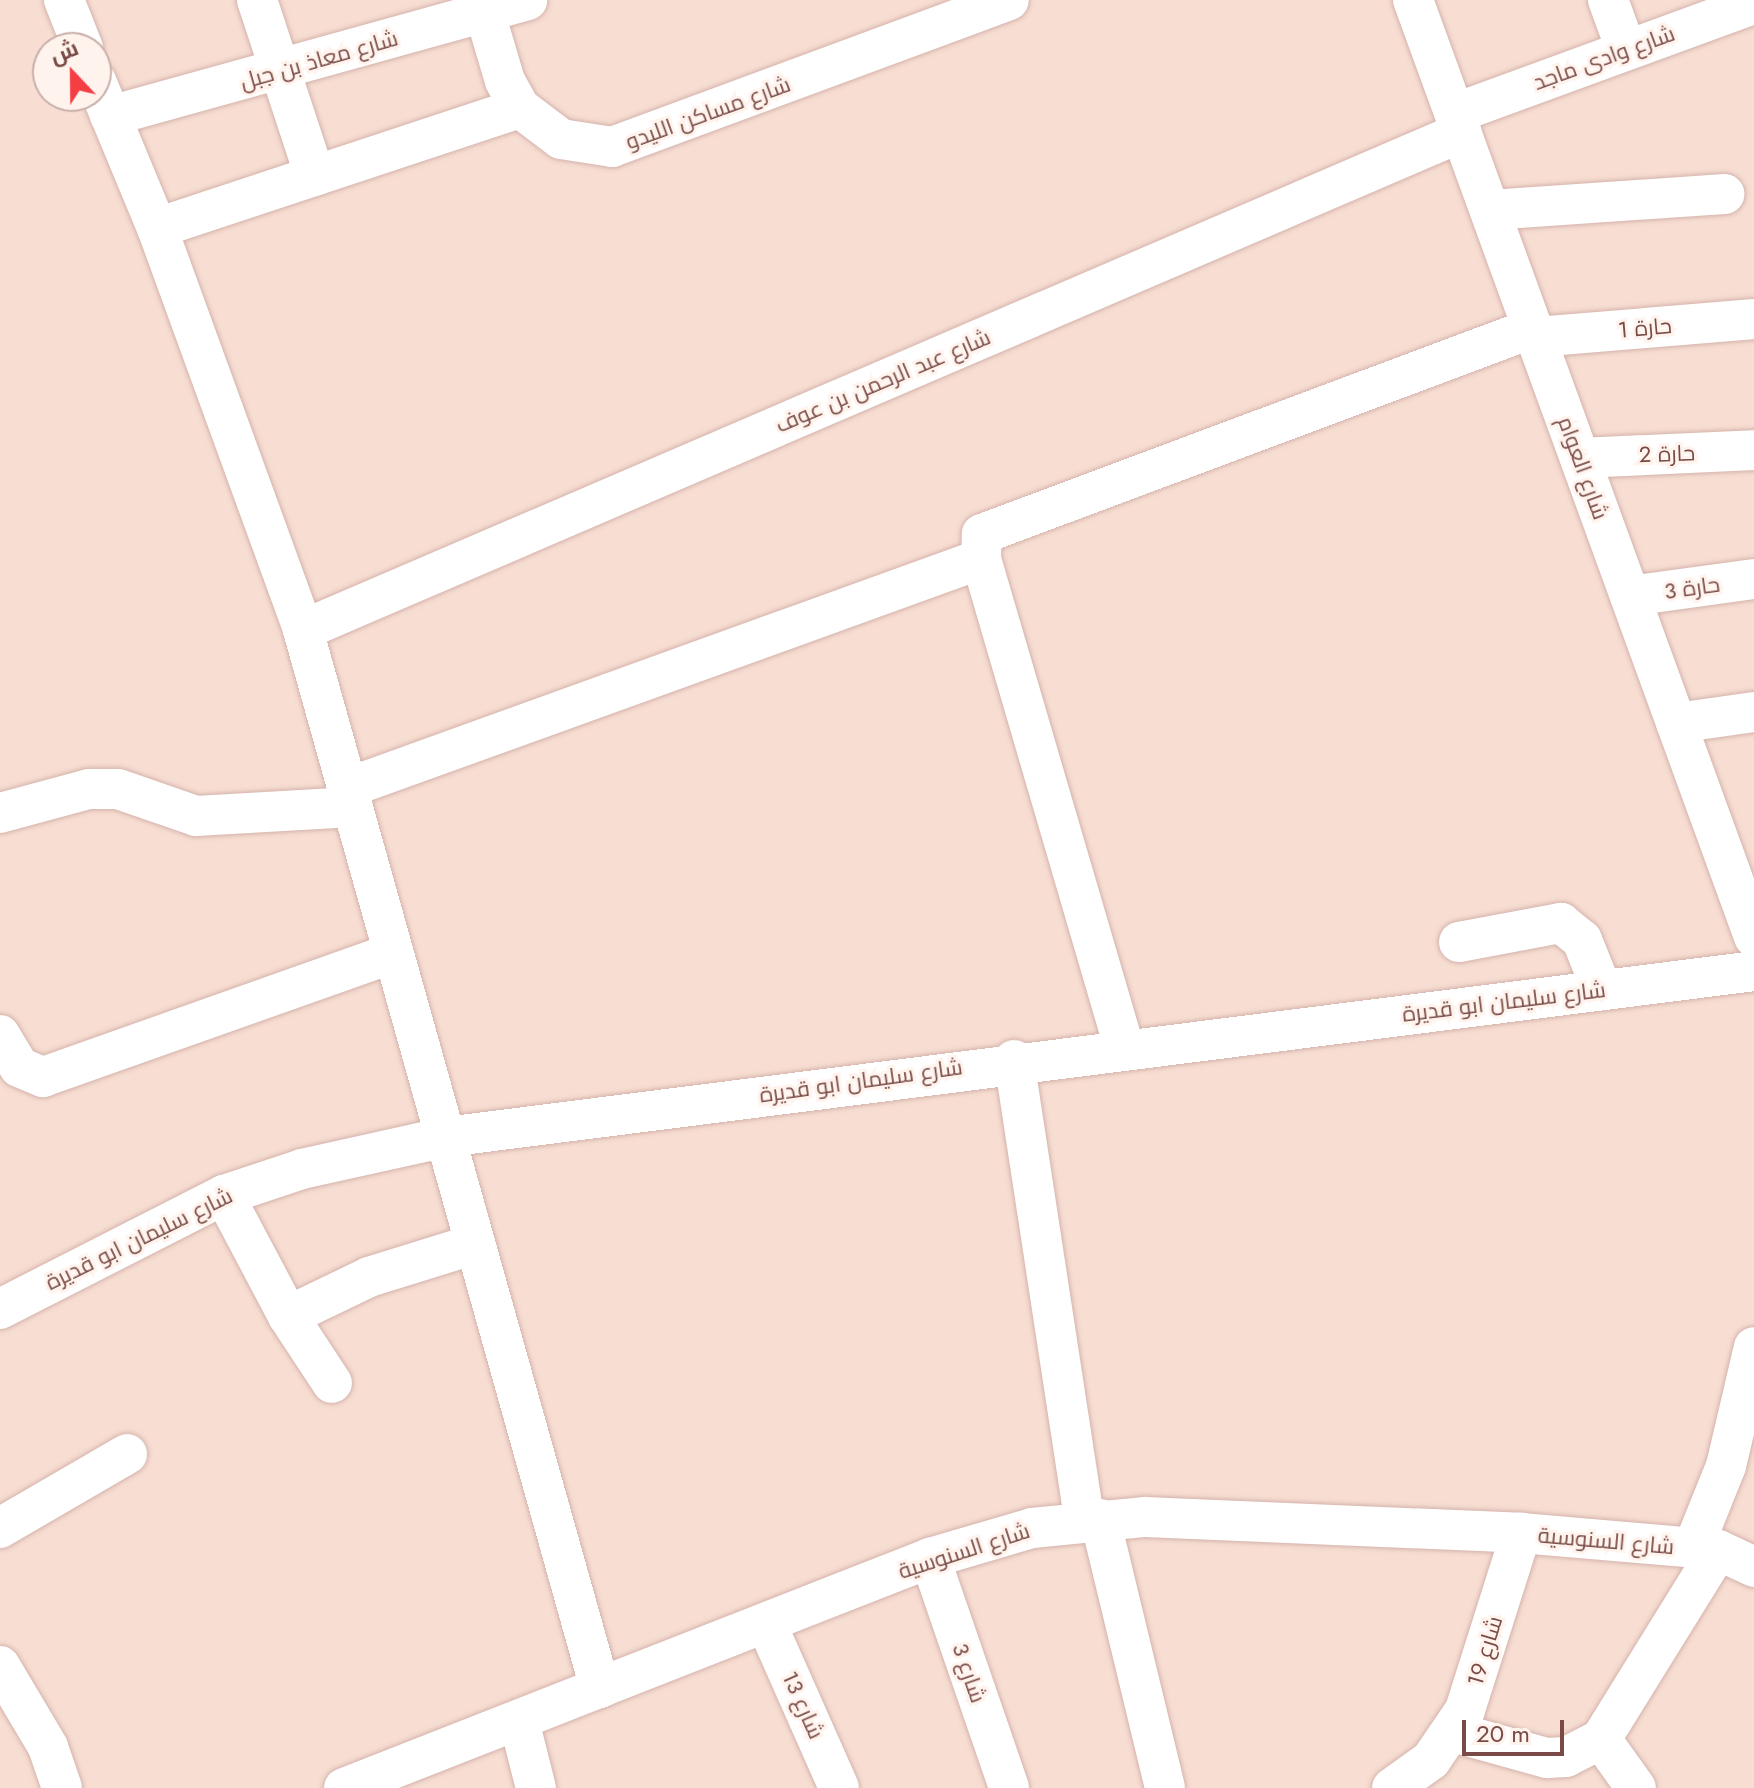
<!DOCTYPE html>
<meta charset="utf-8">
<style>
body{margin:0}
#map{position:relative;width:1754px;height:1788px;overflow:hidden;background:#ffede4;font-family:Jost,Cairo,sans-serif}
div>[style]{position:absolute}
.residential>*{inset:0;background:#f7ddd2}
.roads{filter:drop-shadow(0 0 2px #d4b3ab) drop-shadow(0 0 2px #d4b3ab)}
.minor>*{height:40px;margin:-20px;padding:0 20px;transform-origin:20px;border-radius:20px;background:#fff}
span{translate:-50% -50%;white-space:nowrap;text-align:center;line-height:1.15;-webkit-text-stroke:6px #fff3ed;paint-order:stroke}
.street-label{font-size:22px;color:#7a4b46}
.north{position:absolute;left:32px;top:32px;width:80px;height:80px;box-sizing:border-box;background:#fff3ed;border:2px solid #cab0aa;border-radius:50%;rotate:338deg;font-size:22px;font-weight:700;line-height:32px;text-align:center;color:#7a4b46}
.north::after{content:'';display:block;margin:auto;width:28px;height:36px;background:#f53d44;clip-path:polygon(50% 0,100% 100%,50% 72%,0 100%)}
.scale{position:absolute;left:1462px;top:1720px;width:102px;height:36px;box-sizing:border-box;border:4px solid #7a4b46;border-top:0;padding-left:10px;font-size:24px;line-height:28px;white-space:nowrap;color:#7a4b46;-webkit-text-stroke:6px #fff3ed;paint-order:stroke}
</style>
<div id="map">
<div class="residential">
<i style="clip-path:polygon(evenodd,0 0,1754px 0,1754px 1788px,0 1788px,0 0,48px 48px,96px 48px,96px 96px,48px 96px,48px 48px)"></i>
</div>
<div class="roads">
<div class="minor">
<i style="left:64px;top:0;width:52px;rotate:68.4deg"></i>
<i style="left:257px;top:0;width:185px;rotate:71.8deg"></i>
<i style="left:481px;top:0;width:84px;rotate:73.5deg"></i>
<i style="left:505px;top:81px;width:31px;rotate:61deg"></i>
<i style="left:520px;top:108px;width:51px;rotate:37.1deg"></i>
<i style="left:561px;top:139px;width:52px;rotate:8.9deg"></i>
<i style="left:612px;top:147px;width:423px;rotate:-20.3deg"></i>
<i style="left:1413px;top:0;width:997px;rotate:70deg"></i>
<i style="left:1608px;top:0;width:52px;rotate:69.8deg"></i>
<i style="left:96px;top:81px;width:159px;rotate:67.5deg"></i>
<i style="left:157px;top:228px;width:428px;rotate:70deg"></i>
<i style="left:303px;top:630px;width:1099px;rotate:74.32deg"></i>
<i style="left:1456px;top:113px;width:317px;rotate:-20.1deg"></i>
<i style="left:110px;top:116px;width:433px;rotate:-15.5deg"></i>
<i style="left:1490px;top:210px;width:235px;rotate:-3.9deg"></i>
<i style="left:157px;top:228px;width:382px;rotate:-18.3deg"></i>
<i style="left:1536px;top:337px;width:219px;rotate:-4.7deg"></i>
<i style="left:1580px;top:458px;width:174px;rotate:-2.6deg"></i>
<i style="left:1630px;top:596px;width:125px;rotate:-7.8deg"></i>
<i style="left:303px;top:630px;width:1261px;rotate:-23.25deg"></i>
<i style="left:1676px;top:723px;width:79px;rotate:-8deg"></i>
<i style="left:347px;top:788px;width:674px;rotate:-19.86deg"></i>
<i style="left:0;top:813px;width:92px;rotate:-15.1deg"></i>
<i style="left:89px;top:789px;width:29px"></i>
<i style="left:118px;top:789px;width:83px;rotate:19.1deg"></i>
<i style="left:196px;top:816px;width:157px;rotate:-3.3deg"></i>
<i style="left:1459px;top:942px;width:104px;rotate:-10.6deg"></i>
<i style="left:1561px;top:923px;width:27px;rotate:39deg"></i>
<i style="left:1582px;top:940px;width:54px;rotate:68.2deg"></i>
<i style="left:0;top:1035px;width:37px;rotate:59deg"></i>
<i style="left:19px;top:1067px;width:26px;rotate:23deg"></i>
<i style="left:43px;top:1077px;width:371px;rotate:-19.5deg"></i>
<i style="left:1124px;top:1047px;width:509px;rotate:-106.33deg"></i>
<i style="left:981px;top:559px;width:25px;rotate:-88deg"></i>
<i style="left:982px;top:534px;width:588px;rotate:-20.5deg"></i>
<i style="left:1014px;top:1060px;width:465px;rotate:81.3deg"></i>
<i style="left:224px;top:1195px;width:137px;rotate:62.1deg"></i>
<i style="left:288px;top:1316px;width:80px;rotate:56.7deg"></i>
<i style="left:0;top:1309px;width:251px;rotate:-27deg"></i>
<i style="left:224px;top:1195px;width:82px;rotate:-18.4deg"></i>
<i style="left:302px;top:1169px;width:148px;rotate:-12.5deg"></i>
<i style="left:446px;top:1137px;width:1318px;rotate:-7.23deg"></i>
<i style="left:288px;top:1316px;width:90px;rotate:-25.7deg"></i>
<i style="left:369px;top:1277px;width:111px;rotate:-17.3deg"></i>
<i style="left:1100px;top:1519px;width:277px;rotate:76.4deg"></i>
<i style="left:0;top:1528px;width:147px;rotate:-30.2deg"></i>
<i style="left:1693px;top:1548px;width:88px;rotate:-68.1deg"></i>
<i style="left:1726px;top:1466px;width:122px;rotate:-76.8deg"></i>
<i style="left:930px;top:1558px;width:243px;rotate:71deg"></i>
<i style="left:766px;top:1623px;width:180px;rotate:66.1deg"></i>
<i style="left:0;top:1666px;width:94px;rotate:59.3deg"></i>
<i style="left:48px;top:1747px;width:43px;rotate:71.1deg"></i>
<i style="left:519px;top:1721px;width:69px;rotate:75.8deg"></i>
<i style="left:1453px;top:1732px;width:98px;rotate:15.5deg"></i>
<i style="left:1547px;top:1758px;width:19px;rotate:-3deg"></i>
<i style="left:1566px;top:1757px;width:39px;rotate:-27deg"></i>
<i style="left:1601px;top:1739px;width:222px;rotate:-58.2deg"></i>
<i style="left:1601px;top:1739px;width:60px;rotate:54.5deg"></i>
<i style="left:344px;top:1788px;width:630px;rotate:-21.43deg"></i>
<i style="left:930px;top:1558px;width:106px;rotate:-16.4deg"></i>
<i style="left:1032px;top:1528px;width:114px;rotate:-5.6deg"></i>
<i style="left:1145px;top:1517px;width:376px;rotate:2.4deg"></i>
<i style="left:1521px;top:1533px;width:198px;rotate:4.9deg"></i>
<i style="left:1718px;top:1550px;width:40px;rotate:25deg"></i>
<i style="left:1392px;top:1788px;width:48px;rotate:-35.7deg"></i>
<i style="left:1431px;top:1760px;width:60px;rotate:-55.8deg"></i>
<i style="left:1465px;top:1710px;width:186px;rotate:-72.4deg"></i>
</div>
</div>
<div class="street-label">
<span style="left:1604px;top:58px;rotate:-20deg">شارع وادى ماجد</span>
<span style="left:319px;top:60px;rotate:-16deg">شارع معاذ بن جبل</span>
<span style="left:708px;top:113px;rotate:-20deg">شارع مساكن الليدو</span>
<span style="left:1645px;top:328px;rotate:-5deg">حارة 1</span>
<span style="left:883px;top:381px;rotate:-23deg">شارع عبد الرحمن بن عوف</span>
<span style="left:1667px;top:454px;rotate:-2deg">حارة 2</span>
<span style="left:1583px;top:468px;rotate:70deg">شارع العوام</span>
<span style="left:1692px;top:588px;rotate:-8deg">حارة 3</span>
<span style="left:1504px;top:1002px;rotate:-7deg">شارع سليمان ابو قديرة</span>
<span style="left:861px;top:1081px;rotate:-8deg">شارع سليمان ابو قديرة</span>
<span style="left:139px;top:1239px;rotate:-26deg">شارع سليمان ابو قديرة</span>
<span style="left:1606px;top:1541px;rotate:5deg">شارع السنوسية</span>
<span style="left:964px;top:1551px;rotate:-18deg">شارع السنوسية</span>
<span style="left:1485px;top:1651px;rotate:-73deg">شارع 19</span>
<span style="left:969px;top:1673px;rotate:71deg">شارع 3</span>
<span style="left:803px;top:1705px;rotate:66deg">شارع 13</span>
</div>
<div class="north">ش</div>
<div class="scale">20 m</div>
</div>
